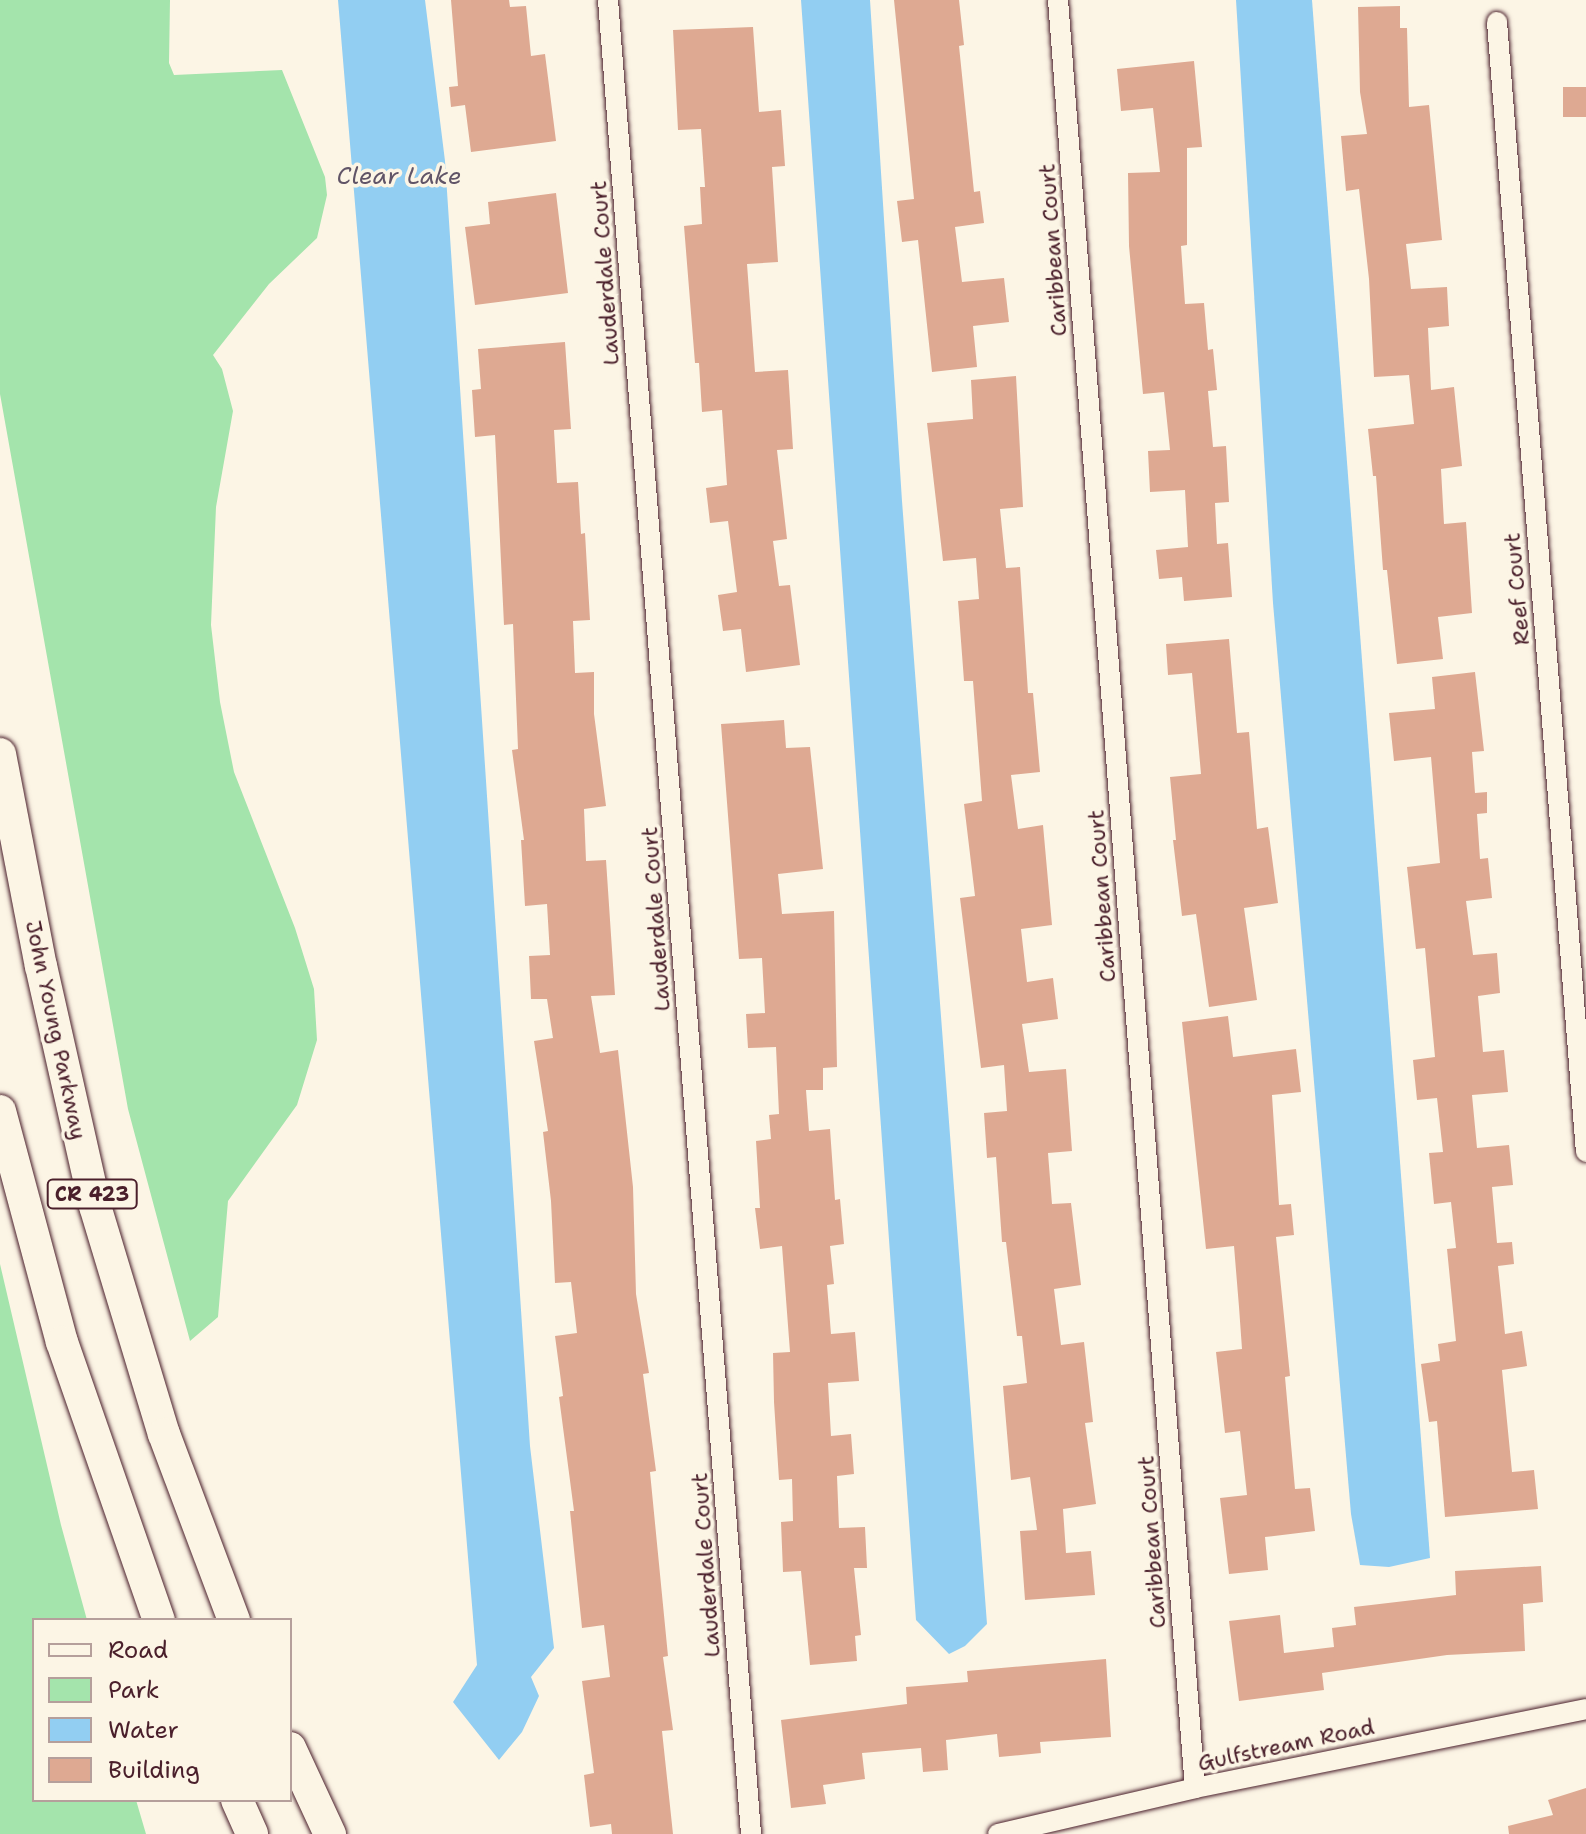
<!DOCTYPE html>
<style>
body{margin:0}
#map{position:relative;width:1586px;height:1834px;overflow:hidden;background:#fcf5e5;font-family:"Shantell Sans",sans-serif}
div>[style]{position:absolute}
.green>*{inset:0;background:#a4e4ac}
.water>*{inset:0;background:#92cef2}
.building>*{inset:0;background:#dea992;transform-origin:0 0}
.roads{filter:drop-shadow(0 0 2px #4a1f2b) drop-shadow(0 0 2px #4a1f2b)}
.street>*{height:20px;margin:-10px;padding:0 10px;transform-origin:10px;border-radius:10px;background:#fcf5e5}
.primary>*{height:32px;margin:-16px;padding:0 16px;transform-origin:16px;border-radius:16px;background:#fcf5e5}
span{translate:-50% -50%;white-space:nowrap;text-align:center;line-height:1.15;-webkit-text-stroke:7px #fcf5e5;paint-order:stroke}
.shield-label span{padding:2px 6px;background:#fcf5e5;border:2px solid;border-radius:6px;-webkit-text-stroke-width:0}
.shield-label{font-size:20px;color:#4a1f2b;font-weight:700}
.street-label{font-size:22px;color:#4a1f2b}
.water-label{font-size:24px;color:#605467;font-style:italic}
.legend{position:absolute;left:32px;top:1618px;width:260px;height:184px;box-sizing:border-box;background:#fcf5e5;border:2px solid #b59f9b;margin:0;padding:10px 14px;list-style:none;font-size:24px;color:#4a1f2b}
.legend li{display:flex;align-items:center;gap:16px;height:40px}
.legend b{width:40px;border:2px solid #b59f9b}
</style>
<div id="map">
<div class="green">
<i style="clip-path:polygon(0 0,170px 0,169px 63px,174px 75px,282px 70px,325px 177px,327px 195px,317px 238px,269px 284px,213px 355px,222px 369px,233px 411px,216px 507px,211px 625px,220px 702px,234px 772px,295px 928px,314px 989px,317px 1040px,297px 1105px,228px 1201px,218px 1317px,190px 1341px,128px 1109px,0 394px)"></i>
<i style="clip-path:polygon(0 1264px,61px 1525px,87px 1620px,34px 1620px,34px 1800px,136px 1800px,146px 1834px,0 1834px)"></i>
</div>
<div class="water">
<i style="clip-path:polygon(338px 0,425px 0,445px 161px,530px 1446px,554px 1648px,531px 1677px,539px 1696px,522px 1732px,499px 1760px,453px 1702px,477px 1665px)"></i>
<i style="clip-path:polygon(801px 0,870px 0,902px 501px,987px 1624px,965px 1646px,949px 1654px,916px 1620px)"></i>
<i style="clip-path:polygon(1236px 0,1312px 0,1430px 1558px,1389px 1567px,1360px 1565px,1351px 1514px,1273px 603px)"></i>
</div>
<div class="building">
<i style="clip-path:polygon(451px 0,509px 0,510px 7px,526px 6px,531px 56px,545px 54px,556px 141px,471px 152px,465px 105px,451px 107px,449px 87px,458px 86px)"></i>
<i style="clip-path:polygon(894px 0,959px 0,964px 45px,959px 46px,974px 192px,980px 191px,984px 223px,955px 227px,962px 282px,1004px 278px,1009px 322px,973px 326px,977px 367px,932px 372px,918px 240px,902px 242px,897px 201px,914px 199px)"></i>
<i style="clip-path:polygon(1400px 6px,1400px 28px,1407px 28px,1409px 107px,1429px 105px,1442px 240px,1406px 244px,1411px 289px,1447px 287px,1449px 326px,1428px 328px,1431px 390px,1454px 387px,1462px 466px,1441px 469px,1444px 524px,1466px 522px,1472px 613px,1438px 617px,1443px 659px,1397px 664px,1387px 570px,1383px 570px,1376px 476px,1373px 476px,1368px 429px,1414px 424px,1409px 375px,1374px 377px,1369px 279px,1359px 189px,1346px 191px,1341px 136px,1367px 134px,1360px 92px,1358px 7px)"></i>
<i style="clip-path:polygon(753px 27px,759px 112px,781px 110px,785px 166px,772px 167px,778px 262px,747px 264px,755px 372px,788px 370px,793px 449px,777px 450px,787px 539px,773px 541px,779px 586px,790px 585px,800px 665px,746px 672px,741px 629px,723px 631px,718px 595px,737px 592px,728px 521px,710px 523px,706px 488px,727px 485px,722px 410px,702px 412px,699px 363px,695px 363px,684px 226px,702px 224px,700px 187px,705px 187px,701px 129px,678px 130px,673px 30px)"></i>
<i style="clip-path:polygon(1194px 61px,1202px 147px,1187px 148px,1187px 245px,1181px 246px,1185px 304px,1204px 303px,1208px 350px,1213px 349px,1217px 390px,1208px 391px,1213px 447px,1226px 446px,1229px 502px,1215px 503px,1217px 544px,1228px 543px,1232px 597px,1184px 601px,1182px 577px,1159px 579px,1156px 550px,1188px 547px,1185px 490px,1150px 492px,1148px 451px,1170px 450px,1164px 392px,1143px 394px,1129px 246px,1128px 173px,1160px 172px,1153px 108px,1121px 111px,1117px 69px)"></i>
<i style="left:1586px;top:87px;width:30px;height:23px;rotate:90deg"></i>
<i style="clip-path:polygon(556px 193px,568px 293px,475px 305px,465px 227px,490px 224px,488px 202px)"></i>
<i style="clip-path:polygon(565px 342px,571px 429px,554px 430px,557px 483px,578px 482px,581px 534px,585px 533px,590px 620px,573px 621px,575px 673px,594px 672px,594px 714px,606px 806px,584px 809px,586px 861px,606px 860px,615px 995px,591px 996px,600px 1053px,618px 1050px,633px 1187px,636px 1294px,649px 1373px,643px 1374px,656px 1471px,650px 1472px,668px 1656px,663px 1657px,673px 1730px,662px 1731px,673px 1834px,612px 1834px,611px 1824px,590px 1827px,584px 1775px,594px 1773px,582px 1681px,610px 1677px,604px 1625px,582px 1628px,570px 1511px,574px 1511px,559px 1397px,563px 1396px,555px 1336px,577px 1333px,571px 1282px,555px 1283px,551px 1201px,543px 1132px,548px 1131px,534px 1041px,553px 1038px,547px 999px,531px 999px,529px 956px,550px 955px,547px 904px,525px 906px,521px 840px,524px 840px,512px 750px,518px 749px,513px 624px,504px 625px,495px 435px,475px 437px,472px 390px,481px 389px,478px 349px)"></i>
<i style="clip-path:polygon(1016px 376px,1023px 507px,1000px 509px,1006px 568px,1020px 567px,1028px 693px,1033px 693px,1040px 772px,1011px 775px,1018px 829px,1043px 825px,1052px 925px,1021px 929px,1027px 982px,1053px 978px,1058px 1019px,1022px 1024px,1029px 1072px,1066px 1069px,1072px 1151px,1048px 1153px,1052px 1204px,1071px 1203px,1081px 1285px,1054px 1289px,1061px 1345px,1084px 1342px,1093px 1422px,1085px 1423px,1096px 1504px,1063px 1509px,1066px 1553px,1091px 1551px,1095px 1595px,1025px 1600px,1020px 1531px,1037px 1530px,1030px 1477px,1011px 1480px,1003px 1386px,1027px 1383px,1022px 1336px,1017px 1336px,1006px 1242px,1002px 1242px,996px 1157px,987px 1158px,984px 1113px,1007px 1111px,1004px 1065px,981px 1068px,960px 898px,975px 896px,964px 804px,982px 801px,973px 681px,964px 681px,958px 601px,979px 599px,976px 558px,943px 561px,927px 423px,973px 419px,971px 380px)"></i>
<i style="clip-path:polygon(1229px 639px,1237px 733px,1249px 732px,1257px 829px,1268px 827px,1278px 903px,1244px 908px,1257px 1000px,1209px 1007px,1196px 914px,1182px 916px,1173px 840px,1176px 840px,1170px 777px,1201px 774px,1192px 673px,1168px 675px,1166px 644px)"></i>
<i style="clip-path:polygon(1475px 672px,1484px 751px,1472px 752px,1475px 793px,1487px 792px,1487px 813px,1477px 814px,1480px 859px,1488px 858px,1492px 898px,1466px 901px,1473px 955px,1497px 953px,1500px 993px,1478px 996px,1483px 1052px,1504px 1050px,1508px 1092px,1472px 1095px,1477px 1148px,1509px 1145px,1513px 1185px,1492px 1187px,1497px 1243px,1512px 1242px,1514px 1264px,1498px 1266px,1505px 1334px,1522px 1331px,1527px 1366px,1502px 1370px,1512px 1472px,1534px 1470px,1538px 1509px,1445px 1517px,1437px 1421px,1429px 1422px,1421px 1364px,1440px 1361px,1438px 1344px,1456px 1341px,1447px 1249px,1456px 1248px,1451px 1202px,1434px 1204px,1429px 1153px,1443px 1152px,1437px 1098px,1417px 1100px,1413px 1060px,1435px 1057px,1425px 948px,1416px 949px,1407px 867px,1440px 863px,1431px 757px,1394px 761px,1389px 713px,1435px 709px,1432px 677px)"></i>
<i style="clip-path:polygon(784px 720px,786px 748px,810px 747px,823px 869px,778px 874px,782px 914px,834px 911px,837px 1067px,823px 1068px,823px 1090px,806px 1090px,809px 1131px,830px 1129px,835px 1200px,840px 1199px,844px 1244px,830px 1246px,834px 1284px,827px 1285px,831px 1334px,855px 1332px,859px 1381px,828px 1383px,831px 1436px,851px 1434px,854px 1474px,837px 1476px,839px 1528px,865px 1527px,867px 1568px,854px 1568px,861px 1635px,855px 1636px,857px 1661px,810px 1665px,801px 1571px,783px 1572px,781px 1522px,793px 1521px,792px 1479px,779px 1480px,774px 1402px,773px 1353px,790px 1352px,782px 1246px,760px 1249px,755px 1208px,760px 1208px,756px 1141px,771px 1139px,769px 1115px,779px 1114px,776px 1047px,748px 1048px,746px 1014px,765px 1013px,762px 958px,739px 959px,721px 724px)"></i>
<i style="clip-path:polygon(1228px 1016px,1233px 1057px,1296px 1049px,1301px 1092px,1272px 1095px,1279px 1205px,1291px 1204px,1294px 1235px,1276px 1237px,1290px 1376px,1285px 1377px,1295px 1489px,1310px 1488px,1315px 1531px,1265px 1537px,1268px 1570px,1229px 1574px,1220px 1498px,1247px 1495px,1240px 1431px,1225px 1433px,1216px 1352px,1242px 1349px,1239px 1307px,1234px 1246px,1206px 1249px,1182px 1022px)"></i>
<i style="clip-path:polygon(1541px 1566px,1543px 1602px,1523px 1604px,1525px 1651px,1447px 1655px,1322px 1673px,1324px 1690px,1239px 1701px,1229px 1621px,1280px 1615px,1284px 1653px,1334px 1647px,1332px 1628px,1356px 1625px,1354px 1607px,1456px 1595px,1455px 1571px)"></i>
<i style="clip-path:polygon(1106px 1659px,1111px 1737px,1040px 1742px,1041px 1753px,999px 1757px,997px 1734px,946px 1740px,948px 1770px,923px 1772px,921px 1748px,862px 1753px,865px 1779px,823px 1785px,826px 1804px,791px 1808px,781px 1720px,907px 1704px,906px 1687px,968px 1682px,967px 1671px)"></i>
<i style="clip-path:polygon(1586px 1788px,1586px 1834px,1509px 1834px,1508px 1826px,1553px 1815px,1548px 1800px)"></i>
</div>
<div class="roads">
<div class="street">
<i style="left:608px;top:0;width:1840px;rotate:85.54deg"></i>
<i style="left:1058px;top:0;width:1793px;rotate:85.62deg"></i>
<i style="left:1497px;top:22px;width:1133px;rotate:85.5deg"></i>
<i style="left:998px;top:1834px;width:202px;rotate:-13.1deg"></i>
<i style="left:1195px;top:1788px;width:399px;rotate:-11.4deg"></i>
</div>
<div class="primary">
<i style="left:0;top:754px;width:216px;rotate:79.1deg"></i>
<i style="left:41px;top:966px;width:246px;rotate:77.3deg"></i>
<i style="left:95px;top:1206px;width:238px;rotate:73.2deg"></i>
<i style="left:164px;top:1434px;width:199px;rotate:69.4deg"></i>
<i style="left:0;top:1111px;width:239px;rotate:75deg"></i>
<i style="left:62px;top:1342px;width:294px;rotate:70.8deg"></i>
<i style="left:290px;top:1748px;width:95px;rotate:65.1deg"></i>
<i style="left:237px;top:1800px;width:37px;rotate:66deg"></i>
</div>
</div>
<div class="shield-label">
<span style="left:92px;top:1194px">CR 423</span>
</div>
<div class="street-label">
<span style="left:1053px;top:250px;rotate:-94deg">Caribbean Court</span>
<span style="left:605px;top:273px;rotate:-94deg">Lauderdale Court</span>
<span style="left:1517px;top:589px;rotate:-95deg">Reef Court</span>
<span style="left:1102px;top:896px;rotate:-94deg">Caribbean Court</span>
<span style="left:656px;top:919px;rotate:-94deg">Lauderdale Court</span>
<span style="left:56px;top:1030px;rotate:78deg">John Young Parkway</span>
<span style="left:1152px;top:1542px;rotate:-94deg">Caribbean Court</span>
<span style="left:706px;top:1565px;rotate:-94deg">Lauderdale Court</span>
<span style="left:1286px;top:1745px;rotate:-12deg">Gulfstream Road</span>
</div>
<div class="water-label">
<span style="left:399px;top:177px">Clear Lake</span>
</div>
<ul class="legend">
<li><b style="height:10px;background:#fcf5e5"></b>Road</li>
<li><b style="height:22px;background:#a4e4ac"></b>Park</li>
<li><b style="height:22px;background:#92cef2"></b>Water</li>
<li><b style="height:22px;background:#dea992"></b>Building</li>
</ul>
</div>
